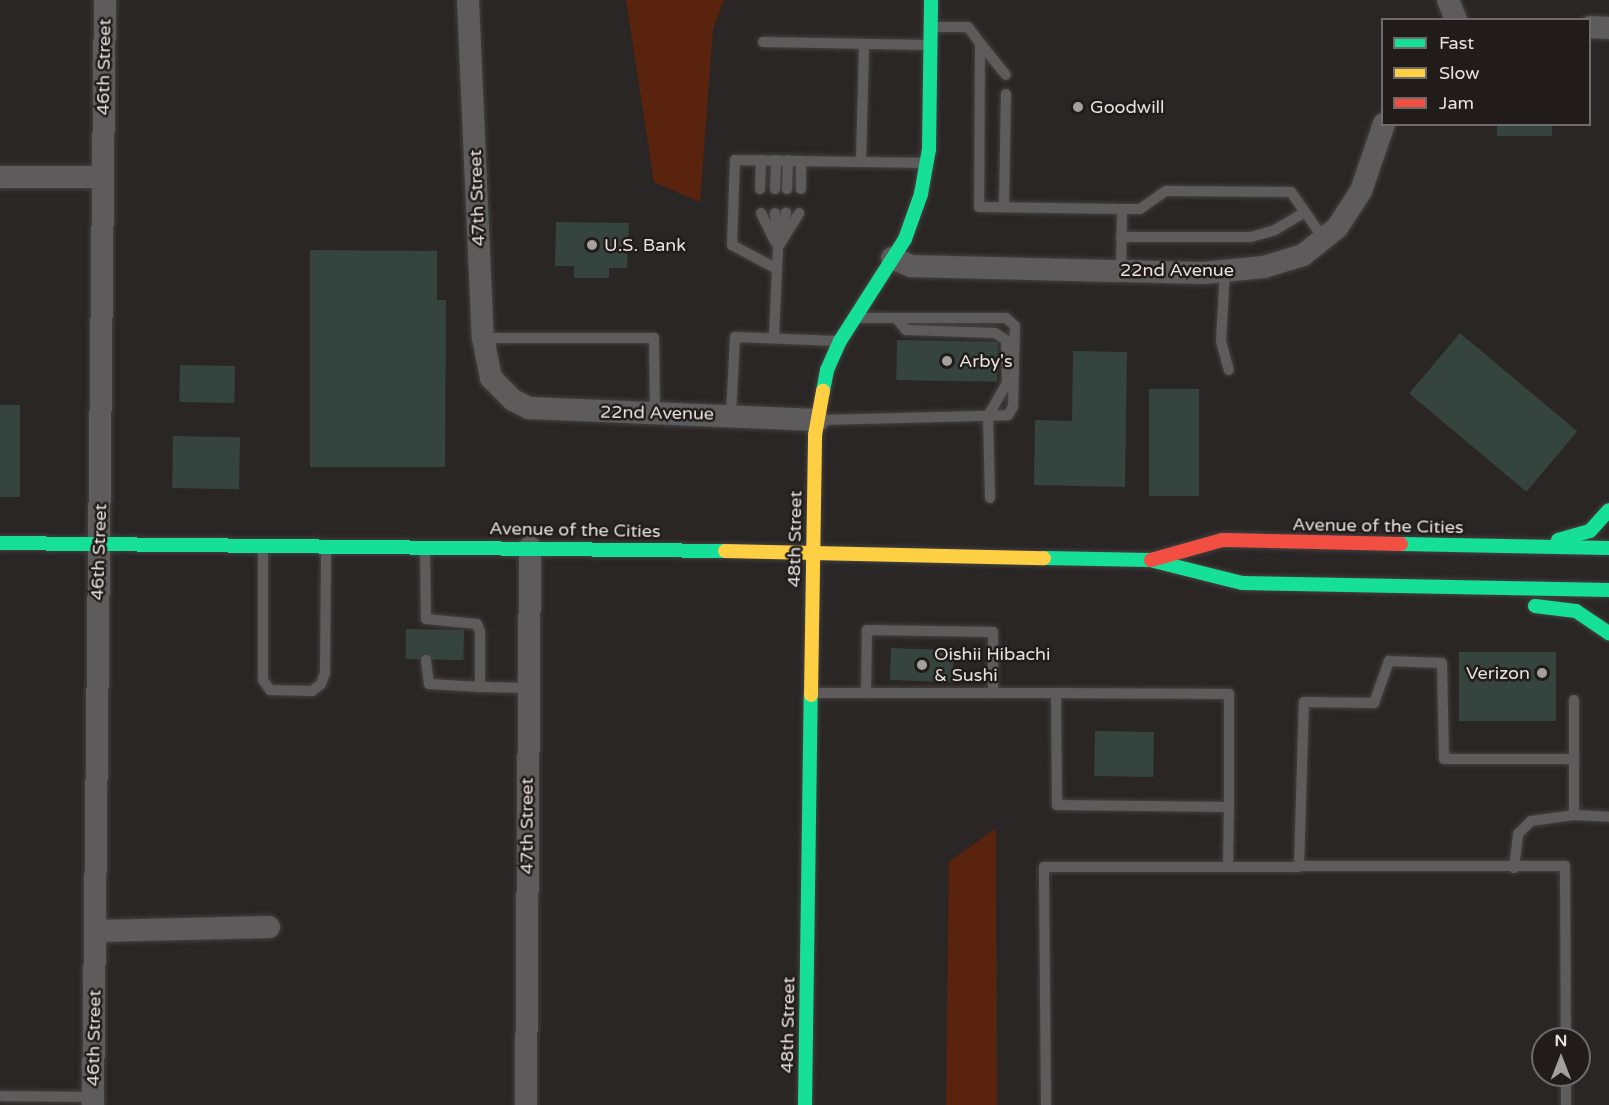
<!DOCTYPE html>
<style>
body{margin:0}
#map{position:relative;width:1609px;height:1105px;overflow:hidden;background:#2a2625;font-family:"Varela Round",sans-serif}
div>[style]{position:absolute}
.green>*{inset:0;background:#5a230e}
.building>*{inset:0;background:#364440;transform-origin:0 0}
.roads{filter:drop-shadow(0 0 2px #444141) drop-shadow(0 0 2px #444141)}
.lane>*{height:10px;margin:-5px;padding:0 5px;transform-origin:5px;border-radius:5px;background:#5d5b5b}
.street>*{height:22px;margin:-11px;padding:0 11px;transform-origin:11px;border-radius:11px;background:#5d5b5b}
.fast>*{height:14px;margin:-7px;padding:0 7px;transform-origin:7px;border-radius:7px;background:#16e098}
.slow>*{height:14px;margin:-7px;padding:0 7px;transform-origin:7px;border-radius:7px;background:#ffcf43}
.jam>*{height:14px;margin:-7px;padding:0 7px;transform-origin:7px;border-radius:7px;background:#f24e42}
.dots>*{width:16px;height:16px;translate:-50% -50%;box-sizing:border-box;border:3px solid #211c1a;border-radius:50%}
span{translate:-50% -50%;white-space:nowrap;text-align:center;line-height:1.15;-webkit-text-stroke:5px #211c1a;paint-order:stroke}
.street-label{font-size:18px;color:#e6e2e1}
.poi-label{font-size:18px;color:#e6e2e1}
.left{translate:0 -50%;text-align:left}
.right{translate:-100% -50%;text-align:right}
.legend{position:absolute;left:1381px;top:18px;width:210px;height:108px;box-sizing:border-box;background:#211c1a;border:2px solid #706b6a;margin:0;padding:8px 10px;list-style:none;font-size:18px;color:#e6e2e1}
.legend li{display:flex;align-items:center;gap:12px;height:30px}
.legend b{width:30px;border:2px solid #706b6a}
.north{position:absolute;left:1531px;top:1027px;width:60px;height:60px;box-sizing:border-box;background:#211c1a;border:2px solid #706b6a;border-radius:50%;rotate:0deg;font-size:16px;font-weight:700;line-height:24px;text-align:center;color:#e6e2e1}
.north::after{content:'';display:block;margin:auto;width:21px;height:27px;background:#a4a09f;clip-path:polygon(50% 0,100% 100%,50% 72%,0 100%)}
</style>
<div id="map">
<div class="green">
<i style="clip-path:polygon(626px 0,724px 0,713px 29px,700px 202px,654px 182px)"></i>
<i style="clip-path:polygon(996px 828px,997px 1105px,946px 1105px,949px 862px)"></i>
</div>
<div class="building">
<i style="left:1497px;top:124px;width:55px;height:12px"></i>
<i style="clip-path:polygon(556px 222px,629px 223px,627px 268px,609px 268px,609px 278px,574px 278px,574px 266px,555px 266px)"></i>
<i style="clip-path:polygon(310px 250px,437px 251px,437px 300px,446px 300px,445px 467px,310px 467px)"></i>
<i style="left:1460px;top:333px;width:153px;height:79px;rotate:40deg"></i>
<i style="left:897px;top:340px;width:101px;height:40px;rotate:1deg"></i>
<i style="clip-path:polygon(1073px 351px,1127px 352px,1125px 487px,1034px 485px,1035px 420px,1072px 421px)"></i>
<i style="left:180px;top:365px;width:55px;height:37px;rotate:1deg"></i>
<i style="left:1149px;top:389px;width:50px;height:107px"></i>
<i style="left:0;top:405px;width:20px;height:92px"></i>
<i style="left:173px;top:436px;width:67px;height:52px;rotate:1deg"></i>
<i style="left:406px;top:629px;width:58px;height:30px;rotate:1deg"></i>
<i style="left:891px;top:648px;width:63px;height:32px;rotate:2deg"></i>
<i style="left:1459px;top:652px;width:97px;height:69px"></i>
<i style="left:1095px;top:731px;width:59px;height:45px;rotate:1deg"></i>
</div>
<div class="roads">
<div class="lane">
<i style="left:934px;top:27px;width:34px"></i>
<i style="left:968px;top:27px;width:20px;rotate:53deg"></i>
<i style="left:980px;top:43px;width:164px;rotate:90.3deg"></i>
<i style="left:979px;top:207px;width:143px;rotate:0.8deg"></i>
<i style="left:1122px;top:209px;width:62px;rotate:90.9deg"></i>
<i style="left:763px;top:42px;width:165px;rotate:1deg"></i>
<i style="left:980px;top:43px;width:41px;rotate:50.9deg"></i>
<i style="left:861px;top:162px;width:118px;rotate:-88.5deg"></i>
<i style="left:760px;top:189px;width:29px;rotate:-88deg"></i>
<i style="left:775px;top:189px;width:29px;rotate:-88deg"></i>
<i style="left:787px;top:189px;width:29px;rotate:-88deg"></i>
<i style="left:801px;top:189px;width:28px;rotate:-90deg"></i>
<i style="left:1004px;top:207px;width:113px;rotate:-89deg"></i>
<i style="left:1122px;top:209px;width:18px"></i>
<i style="left:1140px;top:209px;width:32px;rotate:-35deg"></i>
<i style="left:1166px;top:191px;width:125px;rotate:0.5deg"></i>
<i style="left:1291px;top:192px;width:57px;rotate:54.9deg"></i>
<i style="left:761px;top:213px;width:32px;rotate:64deg"></i>
<i style="left:781px;top:236px;width:24px;rotate:-78deg"></i>
<i style="left:1121px;top:237px;width:130px"></i>
<i style="left:1251px;top:237px;width:25px;rotate:-16deg"></i>
<i style="left:1275px;top:230px;width:33px;rotate:-31deg"></i>
<i style="left:778px;top:247px;width:40px;rotate:-58deg"></i>
<i style="left:777px;top:269px;width:51px;rotate:-151.9deg"></i>
<i style="left:732px;top:245px;width:85px;rotate:-88deg"></i>
<i style="left:735px;top:160px;width:190px;rotate:0.9deg"></i>
<i style="left:1225px;top:271px;width:70px;rotate:93.3deg"></i>
<i style="left:1221px;top:341px;width:30px;rotate:75deg"></i>
<i style="left:897px;top:319px;width:14px;rotate:51deg"></i>
<i style="left:906px;top:330px;width:89px;rotate:1.9deg"></i>
<i style="left:995px;top:333px;width:13px;rotate:32deg"></i>
<i style="left:1006px;top:340px;width:43px;rotate:88.7deg"></i>
<i style="left:1007px;top:383px;width:38px;rotate:120deg"></i>
<i style="left:988px;top:416px;width:82px;rotate:88.6deg"></i>
<i style="left:774px;top:337px;width:89px;rotate:-87.4deg"></i>
<i style="left:778px;top:248px;width:35px;rotate:-95deg"></i>
<i style="left:483px;top:338px;width:171px"></i>
<i style="left:654px;top:338px;width:75px;rotate:89.2deg"></i>
<i style="left:731px;top:414px;width:77px;rotate:-87deg"></i>
<i style="left:735px;top:337px;width:101px;rotate:2.3deg"></i>
<i style="left:822px;top:420px;width:186px;rotate:-1.5deg"></i>
<i style="left:1008px;top:415px;width:9px;rotate:-58deg"></i>
<i style="left:1013px;top:407px;width:81px;rotate:-88.6deg"></i>
<i style="left:1015px;top:326px;width:12px;rotate:-138deg"></i>
<i style="left:1006px;top:318px;width:145px;rotate:180deg"></i>
<i style="left:263px;top:550px;width:130px;rotate:90deg"></i>
<i style="left:263px;top:680px;width:12px;rotate:55deg"></i>
<i style="left:270px;top:690px;width:42px;rotate:1.4deg"></i>
<i style="left:312px;top:691px;width:11px;rotate:-38deg"></i>
<i style="left:321px;top:684px;width:12px;rotate:-70deg"></i>
<i style="left:325px;top:673px;width:122px;rotate:-89.5deg"></i>
<i style="left:425px;top:550px;width:69px;rotate:89.2deg"></i>
<i style="left:426px;top:619px;width:51px;rotate:5.6deg"></i>
<i style="left:477px;top:624px;width:9px;rotate:69deg"></i>
<i style="left:480px;top:632px;width:55px;rotate:90deg"></i>
<i style="left:480px;top:687px;width:47px;rotate:1.2deg"></i>
<i style="left:426px;top:660px;width:24px;rotate:83deg"></i>
<i style="left:429px;top:684px;width:51px;rotate:3.4deg"></i>
<i style="left:813px;top:693px;width:180px"></i>
<i style="left:993px;top:693px;width:61px;rotate:-90deg"></i>
<i style="left:993px;top:632px;width:126px;rotate:-179.1deg"></i>
<i style="left:867px;top:630px;width:63px;rotate:90.9deg"></i>
<i style="left:993px;top:693px;width:63px"></i>
<i style="left:1056px;top:693px;width:112px;rotate:89.5deg"></i>
<i style="left:1057px;top:805px;width:172px;rotate:0.7deg"></i>
<i style="left:1229px;top:807px;width:59px;rotate:91deg"></i>
<i style="left:1056px;top:693px;width:173px;rotate:0.3deg"></i>
<i style="left:1229px;top:694px;width:113px;rotate:90deg"></i>
<i style="left:1574px;top:700px;width:115px;rotate:90deg"></i>
<i style="left:1299px;top:867px;width:165px;rotate:-88.3deg"></i>
<i style="left:1304px;top:702px;width:70px;rotate:0.8deg"></i>
<i style="left:1374px;top:703px;width:45px;rotate:-70.3deg"></i>
<i style="left:1389px;top:661px;width:53px;rotate:2.2deg"></i>
<i style="left:1442px;top:663px;width:96px;rotate:88.8deg"></i>
<i style="left:1444px;top:759px;width:129px"></i>
<i style="left:1514px;top:868px;width:34px;rotate:-83deg"></i>
<i style="left:1518px;top:834px;width:18px;rotate:-45deg"></i>
<i style="left:1531px;top:821px;width:43px;rotate:-7.9deg"></i>
<i style="left:1574px;top:815px;width:35px;rotate:3deg"></i>
<i style="left:1566px;top:1075px;width:30px;rotate:90deg"></i>
<i style="left:0;top:1096px;width:93px;rotate:0.6deg"></i>
<i style="left:1046px;top:1105px;width:238px;rotate:-90.5deg"></i>
<i style="left:1044px;top:867px;width:521px;rotate:-0.11deg"></i>
<i style="left:1565px;top:866px;width:173px;rotate:89.7deg"></i>
</div>
<div class="street">
<i style="left:468px;top:0;width:338px;rotate:87.5deg"></i>
<i style="left:483px;top:338px;width:41px;rotate:78.7deg"></i>
<i style="left:491px;top:378px;width:31px;rotate:45deg"></i>
<i style="left:513px;top:400px;width:18px;rotate:27deg"></i>
<i style="left:529px;top:408px;width:289px;rotate:2.4deg"></i>
<i style="left:1448px;top:0;width:22px;rotate:68deg"></i>
<i style="left:1590px;top:27px;width:19px;rotate:3deg"></i>
<i style="left:0;top:177px;width:102px"></i>
<i style="left:892px;top:258px;width:21px;rotate:23deg"></i>
<i style="left:911px;top:266px;width:210px;rotate:1.4deg"></i>
<i style="left:1121px;top:271px;width:82px;rotate:1.4deg"></i>
<i style="left:1203px;top:273px;width:61px;rotate:-5.6deg"></i>
<i style="left:1264px;top:267px;width:41px;rotate:-17.1deg"></i>
<i style="left:1303px;top:255px;width:43px;rotate:-38.5deg"></i>
<i style="left:1337px;top:228px;width:44px;rotate:-57deg"></i>
<i style="left:1361px;top:191px;width:71px;rotate:-71.1deg"></i>
<i style="left:97px;top:931px;width:172px;rotate:-1.3deg"></i>
<i style="left:93px;top:1105px;width:1105px;rotate:-89.38deg"></i>
<i style="left:526px;top:1105px;width:558px;rotate:-89.59deg"></i>
</div>
<div class="fast">
<i style="left:823px;top:391px;width:21px;rotate:-79deg"></i>
<i style="left:827px;top:370px;width:32px;rotate:-66deg"></i>
<i style="left:840px;top:341px;width:121px;rotate:-57.5deg"></i>
<i style="left:905px;top:239px;width:48px;rotate:-70.4deg"></i>
<i style="left:921px;top:194px;width:46px;rotate:-79.9deg"></i>
<i style="left:929px;top:149px;width:149px;rotate:-89.2deg"></i>
<i style="left:1558px;top:540px;width:33px;rotate:-16deg"></i>
<i style="left:1590px;top:531px;width:28px;rotate:-48deg"></i>
<i style="left:0;top:543px;width:725px;rotate:0.63deg"></i>
<i style="left:1401px;top:544px;width:208px;rotate:1.1deg"></i>
<i style="left:1044px;top:558px;width:106px;rotate:1.1deg"></i>
<i style="left:1150px;top:560px;width:95px;rotate:14deg"></i>
<i style="left:1242px;top:583px;width:367px;rotate:1.1deg"></i>
<i style="left:1535px;top:606px;width:41px;rotate:7deg"></i>
<i style="left:1576px;top:611px;width:40px;rotate:34deg"></i>
<i style="left:805px;top:1105px;width:410px;rotate:-89.2deg"></i>
</div>
<div class="slow">
<i style="left:725px;top:551px;width:319px;rotate:1.3deg"></i>
<i style="left:811px;top:695px;width:260px;rotate:-89.1deg"></i>
<i style="left:815px;top:435px;width:45px;rotate:-79.7deg"></i>
</div>
<div class="jam">
<i style="left:1151px;top:560px;width:74px;rotate:-15.7deg"></i>
<i style="left:1222px;top:540px;width:179px;rotate:1.3deg"></i>
</div>
</div>
<div class="dots">
<i style="left:1078px;top:107px;background:#a4a09f"></i>
<i style="left:592px;top:245px;background:#a4a09f"></i>
<i style="left:947px;top:361px;background:#a4a09f"></i>
<i style="left:922px;top:665px;background:#a4a09f"></i>
<i style="left:1542px;top:673px;background:#a4a09f"></i>
</div>
<div class="street-label">
<span style="left:104px;top:67px;rotate:-89deg">46th Street</span>
<span style="left:477px;top:198px;rotate:-92deg">47th Street</span>
<span style="left:1177px;top:270px">22nd Avenue</span>
<span style="left:657px;top:413px;rotate:1deg">22nd Avenue</span>
<span style="left:1378px;top:526px;rotate:1deg">Avenue of the Cities</span>
<span style="left:575px;top:530px;rotate:1deg">Avenue of the Cities</span>
<span style="left:795px;top:539px;rotate:-89deg">48th Street</span>
<span style="left:99px;top:552px;rotate:-88deg">46th Street</span>
<span style="left:527px;top:826px;rotate:-90deg">47th Street</span>
<span style="left:788px;top:1025px;rotate:-89deg">48th Street</span>
<span style="left:94px;top:1038px;rotate:-89deg">46th Street</span>
</div>
<div class="poi-label">
<span class="left" style="left:1090px;top:107px">Goodwill</span>
<span class="left" style="left:604px;top:245px">U.S. Bank</span>
<span class="left" style="left:959px;top:361px">Arby's</span>
<span class="left" style="left:934px;top:665px">Oishii Hibachi<br>&amp; Sushi</span>
<span class="right" style="left:1530px;top:673px">Verizon</span>
</div>
<ul class="legend">
<li><b style="height:8px;background:#16e098"></b>Fast</li>
<li><b style="height:8px;background:#ffcf43"></b>Slow</li>
<li><b style="height:8px;background:#f24e42"></b>Jam</li>
</ul>
<div class="north">N</div>
</div>
